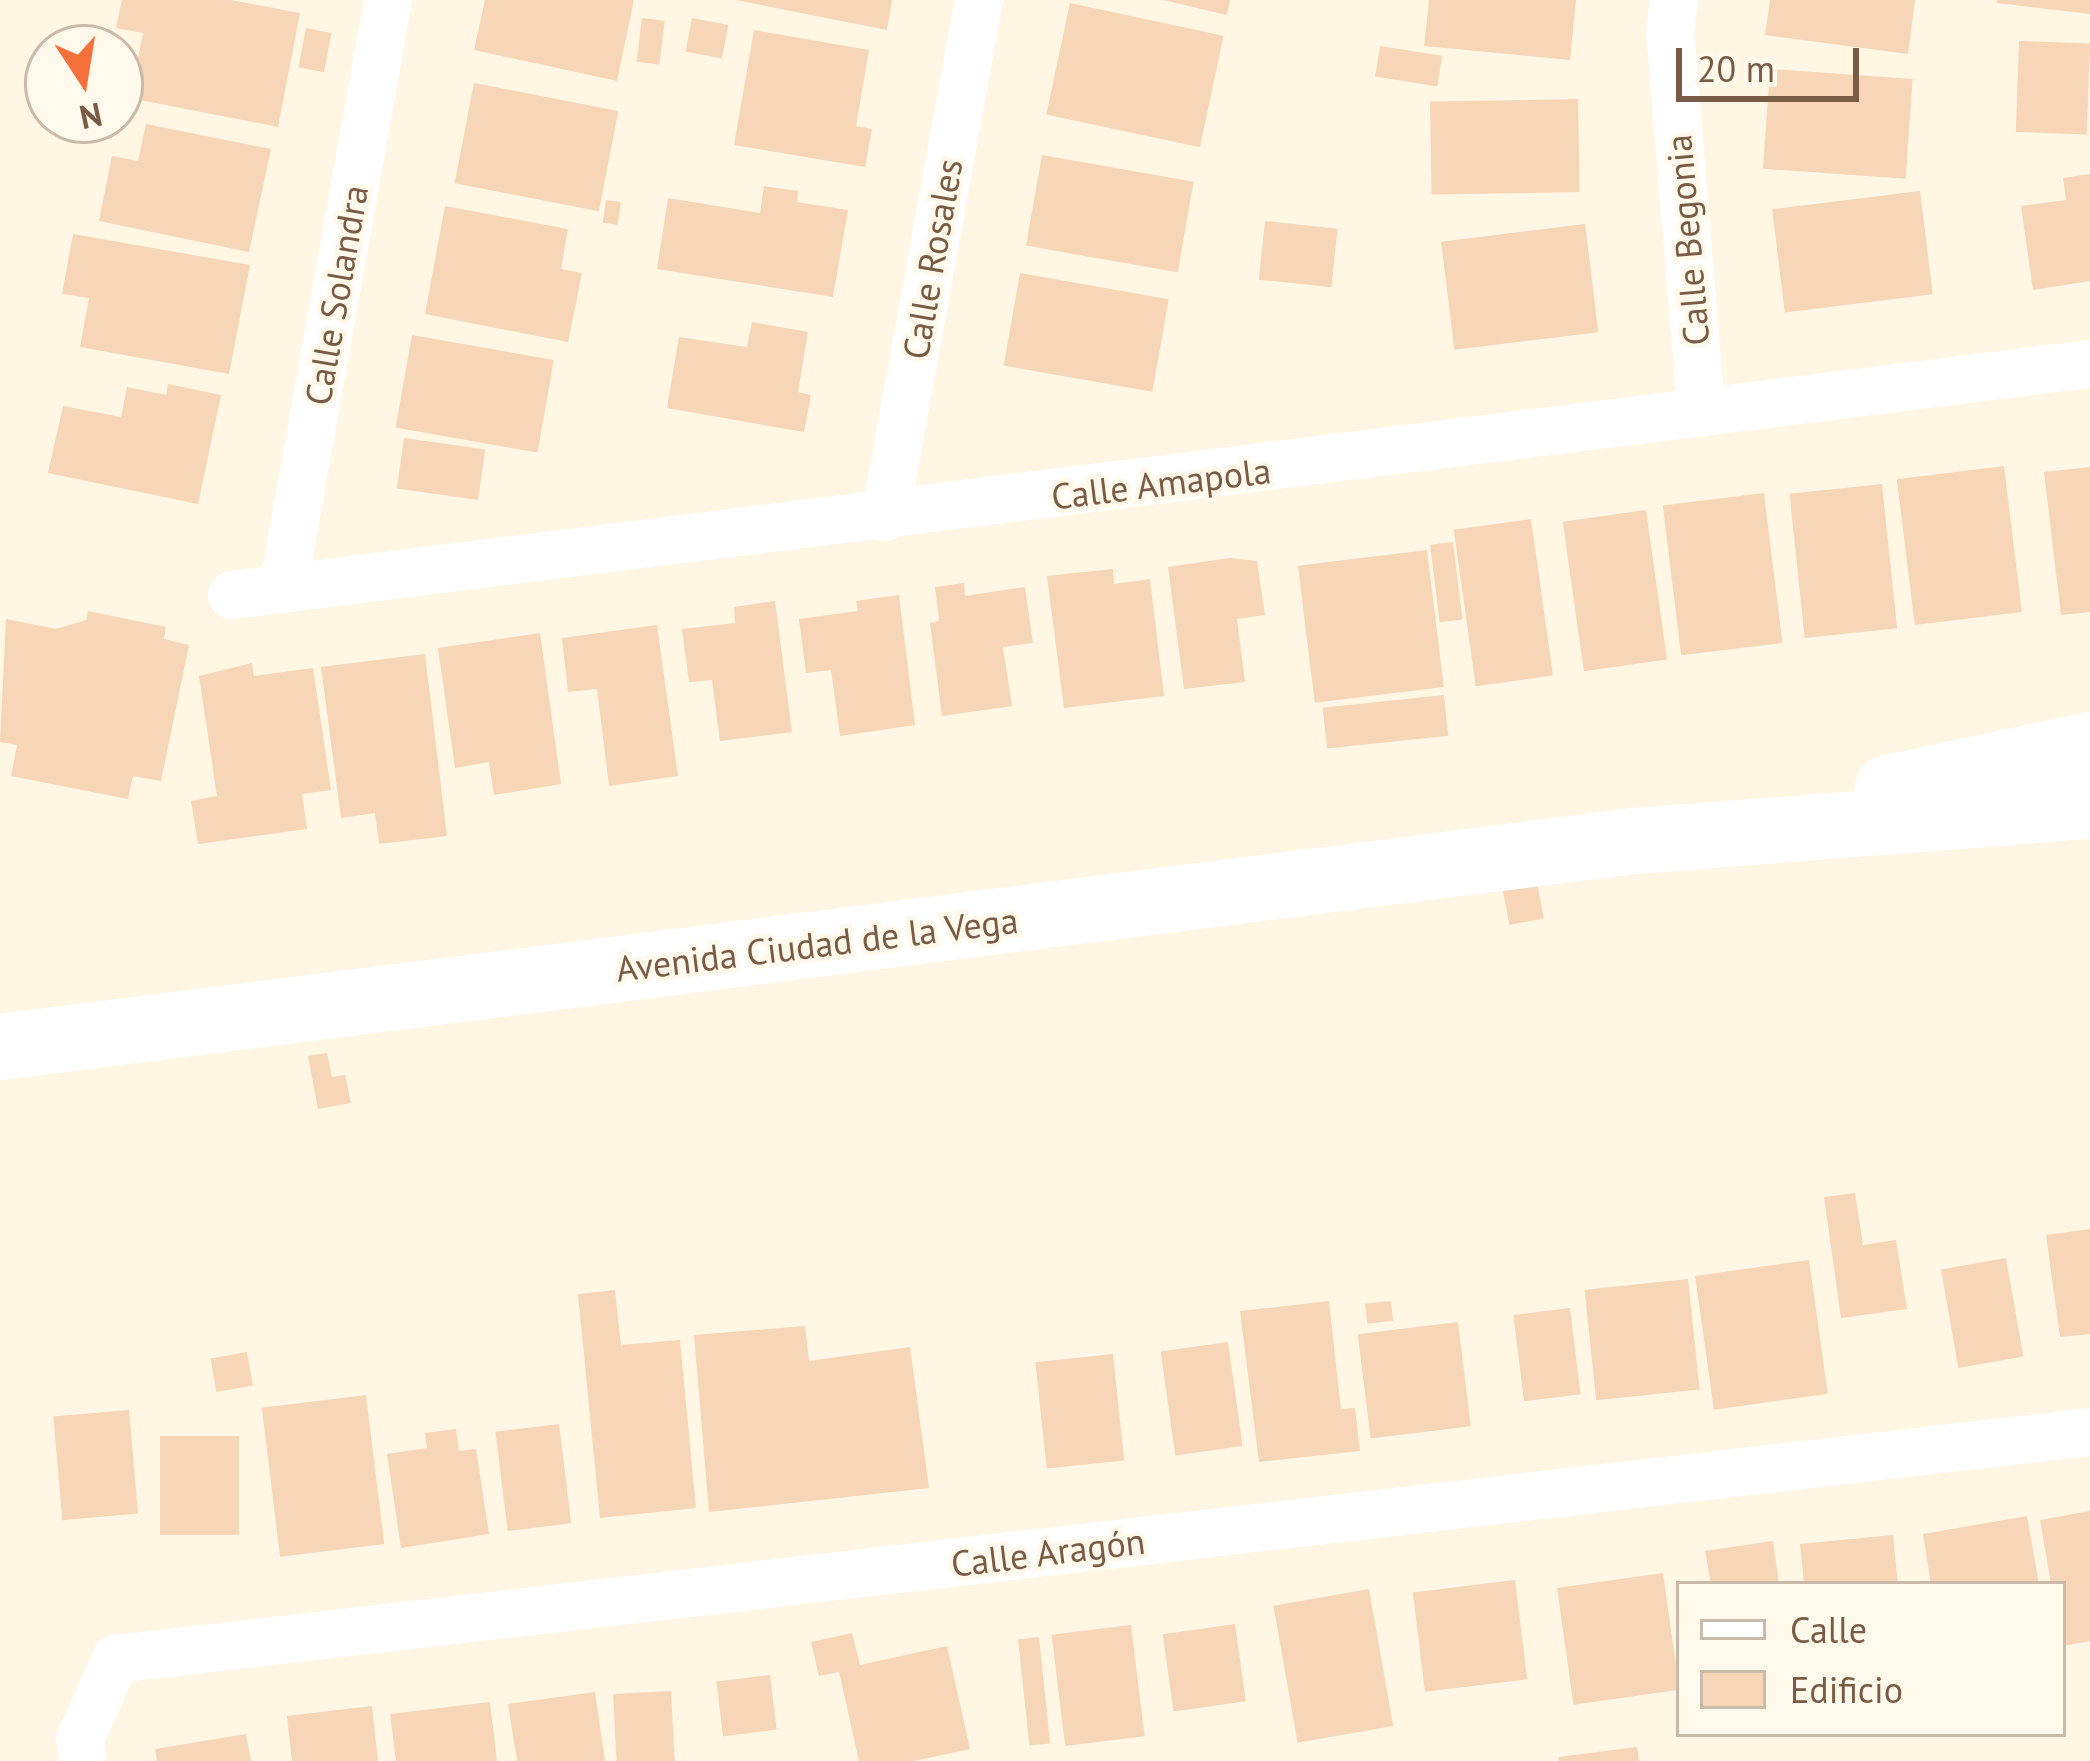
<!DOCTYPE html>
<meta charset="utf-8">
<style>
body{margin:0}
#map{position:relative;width:2090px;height:1761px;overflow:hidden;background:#fff6e3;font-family:"PT Sans",sans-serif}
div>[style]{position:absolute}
.building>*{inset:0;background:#f7d5b7;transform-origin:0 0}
.street>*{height:48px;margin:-24px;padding:0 24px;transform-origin:24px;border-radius:24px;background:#fff}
.secondary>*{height:66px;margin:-33px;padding:0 33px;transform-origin:33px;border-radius:33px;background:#fff}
span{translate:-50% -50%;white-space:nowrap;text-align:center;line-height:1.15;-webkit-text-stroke:9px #fff9eb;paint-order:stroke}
.street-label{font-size:36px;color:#7a5b46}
.legend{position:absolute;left:1676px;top:1581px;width:390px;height:156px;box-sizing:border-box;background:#fff9eb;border:3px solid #cabaa9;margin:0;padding:15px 21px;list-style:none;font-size:36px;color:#7a5b46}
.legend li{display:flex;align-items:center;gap:24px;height:60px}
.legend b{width:60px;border:3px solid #cabaa9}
.north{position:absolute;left:24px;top:24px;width:120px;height:120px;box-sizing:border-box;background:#fff9eb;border:3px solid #cabaa9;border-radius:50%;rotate:168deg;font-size:33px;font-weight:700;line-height:48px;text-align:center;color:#7a5b46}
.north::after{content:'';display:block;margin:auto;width:42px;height:54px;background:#f6703b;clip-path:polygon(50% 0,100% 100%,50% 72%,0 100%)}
.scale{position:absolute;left:1676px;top:48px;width:183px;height:54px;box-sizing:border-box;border:6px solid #7a5b46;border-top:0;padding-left:15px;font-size:36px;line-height:42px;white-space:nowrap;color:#7a5b46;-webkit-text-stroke:9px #fff9eb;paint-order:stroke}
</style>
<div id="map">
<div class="building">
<i style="clip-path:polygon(122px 0,231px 0,300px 13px,278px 127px,130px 98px,143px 33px,116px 28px)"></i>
<i style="clip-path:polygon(485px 0,634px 0,617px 81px,474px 50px)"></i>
<i style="clip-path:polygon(736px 0,892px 0,887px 30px)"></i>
<i style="clip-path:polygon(1163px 0,1230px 0,1227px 15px)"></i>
<i style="clip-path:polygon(1429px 0,1576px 0,1570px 60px,1424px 46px)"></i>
<i style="clip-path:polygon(1770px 0,1915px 0,1908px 54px,1765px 35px)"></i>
<i style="clip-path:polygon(1997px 0,2090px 0,2090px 14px,1997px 3px)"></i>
<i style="left:1070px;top:3px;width:157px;height:114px;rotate:12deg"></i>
<i style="left:642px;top:18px;width:23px;height:44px;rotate:7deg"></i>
<i style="left:692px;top:18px;width:37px;height:34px;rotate:11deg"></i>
<i style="left:306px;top:28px;width:26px;height:40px;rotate:11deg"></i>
<i style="clip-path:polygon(754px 30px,869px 50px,856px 126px,872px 129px,865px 167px,734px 145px)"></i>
<i style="left:2019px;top:41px;width:71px;height:91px;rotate:2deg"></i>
<i style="left:1380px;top:46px;width:63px;height:31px;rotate:9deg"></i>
<i style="left:1770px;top:69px;width:143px;height:100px;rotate:4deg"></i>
<i style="left:474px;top:83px;width:147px;height:102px;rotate:11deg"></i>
<i style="left:1578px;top:99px;width:93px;height:148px;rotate:89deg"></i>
<i style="clip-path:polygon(146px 124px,271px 149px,249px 252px,99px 221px,112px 156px,138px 161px)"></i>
<i style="left:1042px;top:155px;width:154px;height:92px;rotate:10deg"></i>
<i style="clip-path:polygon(2090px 174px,2090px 281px,2033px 290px,2021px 206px,2066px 200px,2063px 178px)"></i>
<i style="clip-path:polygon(764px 186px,798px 191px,797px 202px,848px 210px,833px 297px,657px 269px,668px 198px,760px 213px)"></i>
<i style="left:1920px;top:191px;width:104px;height:149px;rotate:83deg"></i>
<i style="left:606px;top:200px;width:15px;height:23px;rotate:8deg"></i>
<i style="clip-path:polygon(445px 206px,568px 229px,561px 269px,582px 273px,568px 342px,425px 314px)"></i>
<i style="left:1265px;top:221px;width:73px;height:59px;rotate:6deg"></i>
<i style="left:1585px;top:224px;width:109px;height:145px;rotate:83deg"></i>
<i style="clip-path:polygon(73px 234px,250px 265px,229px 374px,80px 347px,89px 298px,62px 294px)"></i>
<i style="left:1020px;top:273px;width:151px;height:94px;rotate:10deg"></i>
<i style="clip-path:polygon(752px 322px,808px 332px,798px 392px,811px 395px,804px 432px,667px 408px,679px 337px,747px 347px)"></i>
<i style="left:412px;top:335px;width:144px;height:94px;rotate:10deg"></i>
<i style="clip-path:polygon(168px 384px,221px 395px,198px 504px,48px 473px,63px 406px,121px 417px,127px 387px,166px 395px)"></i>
<i style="left:404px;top:438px;width:82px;height:51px;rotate:8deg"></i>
<i style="left:2004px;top:466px;width:147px;height:108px;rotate:83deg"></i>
<i style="clip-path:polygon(2090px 467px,2090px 612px,2061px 615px,2044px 472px)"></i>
<i style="left:1882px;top:484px;width:145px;height:93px;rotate:84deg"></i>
<i style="left:1764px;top:493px;width:151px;height:102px;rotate:83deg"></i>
<i style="left:1646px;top:510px;width:151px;height:84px;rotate:82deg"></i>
<i style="left:1531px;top:519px;width:158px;height:78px;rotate:82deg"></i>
<i style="left:1453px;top:542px;width:78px;height:23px;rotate:83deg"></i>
<i style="left:1427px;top:550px;width:138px;height:130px;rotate:83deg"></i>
<i style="clip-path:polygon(1230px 558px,1257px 561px,1265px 615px,1237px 619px,1245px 682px,1184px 689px,1168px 567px)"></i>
<i style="clip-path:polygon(1113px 569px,1114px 584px,1150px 579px,1164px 696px,1064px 708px,1047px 576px)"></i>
<i style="clip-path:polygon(964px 583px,965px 596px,1025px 587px,1033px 643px,1003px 647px,1012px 706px,942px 716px,930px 623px,939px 621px,935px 587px)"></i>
<i style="clip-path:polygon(899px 595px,915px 725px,840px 736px,831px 670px,806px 673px,799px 619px,858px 611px,856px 601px)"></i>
<i style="clip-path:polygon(775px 601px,792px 732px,720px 741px,712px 680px,689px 682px,682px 629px,735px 623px,734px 607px)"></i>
<i style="clip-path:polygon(88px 611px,166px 627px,164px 639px,189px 645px,161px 781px,133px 776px,128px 799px,11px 776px,17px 745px,0 742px,6px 619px,56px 629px,86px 620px)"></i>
<i style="clip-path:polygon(657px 625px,678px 776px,609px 786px,597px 689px,568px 692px,562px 638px)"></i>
<i style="clip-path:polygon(540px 633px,561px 784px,494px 795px,489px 762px,455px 768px,438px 648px)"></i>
<i style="clip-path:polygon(425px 654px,447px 836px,379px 844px,375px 813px,341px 818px,321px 667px)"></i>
<i style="clip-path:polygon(252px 663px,254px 676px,313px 668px,331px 790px,302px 794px,307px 829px,198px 844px,191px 801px,217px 796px,199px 676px)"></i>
<i style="left:1444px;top:695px;width:41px;height:122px;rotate:84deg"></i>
<i style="left:1537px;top:883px;width:36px;height:35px;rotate:79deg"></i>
<i style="clip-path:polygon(327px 1053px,332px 1077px,345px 1075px,351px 1103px,318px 1109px,308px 1056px)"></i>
<i style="clip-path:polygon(1855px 1193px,1863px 1245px,1896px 1240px,1907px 1309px,1841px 1318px,1824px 1197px)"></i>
<i style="clip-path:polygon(2090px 1229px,2090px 1334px,2060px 1337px,2046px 1235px)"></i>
<i style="left:2006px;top:1258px;width:100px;height:66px;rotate:80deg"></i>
<i style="left:1809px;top:1260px;width:135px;height:115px;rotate:82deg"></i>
<i style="left:1688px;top:1279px;width:111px;height:104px;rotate:84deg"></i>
<i style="clip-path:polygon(615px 1290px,621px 1345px,680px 1340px,696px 1508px,600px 1518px,578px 1294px)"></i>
<i style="clip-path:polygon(1329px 1301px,1341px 1409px,1355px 1408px,1360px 1451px,1259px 1462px,1240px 1311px)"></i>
<i style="left:1391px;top:1301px;width:20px;height:26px;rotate:84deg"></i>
<i style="left:1570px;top:1308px;width:87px;height:57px;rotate:83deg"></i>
<i style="left:1458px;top:1322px;width:105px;height:101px;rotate:83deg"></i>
<i style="clip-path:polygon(805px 1326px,809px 1361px,910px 1347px,929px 1488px,709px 1512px,694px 1335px)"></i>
<i style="left:1228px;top:1342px;width:105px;height:68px;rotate:82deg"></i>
<i style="left:247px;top:1352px;width:34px;height:37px;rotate:80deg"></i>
<i style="left:1113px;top:1354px;width:107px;height:78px;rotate:84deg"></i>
<i style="left:366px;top:1395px;width:150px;height:105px;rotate:83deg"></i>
<i style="left:129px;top:1410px;width:104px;height:76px;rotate:85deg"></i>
<i style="left:559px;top:1424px;width:100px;height:64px;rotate:83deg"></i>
<i style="clip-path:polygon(456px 1429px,459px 1451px,476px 1449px,489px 1534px,401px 1548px,387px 1454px,427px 1448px,425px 1433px)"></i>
<i style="left:239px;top:1436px;width:99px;height:79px;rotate:90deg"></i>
<i style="clip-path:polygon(2090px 1511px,2090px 1641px,2063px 1646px,2063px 1584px,2051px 1584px,2040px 1520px)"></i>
<i style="clip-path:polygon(2027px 1516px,2039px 1584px,1931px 1584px,1923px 1534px)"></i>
<i style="clip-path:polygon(1893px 1535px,1898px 1584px,1804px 1584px,1800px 1544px)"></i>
<i style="clip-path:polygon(1773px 1541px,1779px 1584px,1711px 1584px,1705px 1551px)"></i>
<i style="left:1663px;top:1573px;width:118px;height:107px;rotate:82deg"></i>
<i style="left:1515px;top:1580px;width:100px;height:103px;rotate:83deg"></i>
<i style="left:1369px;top:1589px;width:139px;height:97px;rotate:80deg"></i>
<i style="left:1235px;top:1624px;width:78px;height:73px;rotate:82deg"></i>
<i style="left:1131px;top:1625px;width:112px;height:80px;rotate:83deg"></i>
<i style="clip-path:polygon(852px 1633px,860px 1665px,947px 1646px,970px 1749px,914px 1761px,859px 1761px,839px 1672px,819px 1676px,811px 1642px)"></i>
<i style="left:1039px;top:1637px;width:107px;height:21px;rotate:84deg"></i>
<i style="left:770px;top:1675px;width:55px;height:54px;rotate:83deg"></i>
<i style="left:671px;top:1691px;width:70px;height:58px;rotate:87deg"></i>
<i style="clip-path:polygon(595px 1692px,605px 1761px,517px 1761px,508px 1704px)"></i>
<i style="clip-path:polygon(490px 1702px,497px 1761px,396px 1761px,390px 1714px)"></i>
<i style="clip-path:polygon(372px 1706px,378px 1761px,292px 1761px,287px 1716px)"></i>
<i style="clip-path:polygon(246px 1734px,251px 1761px,157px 1761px,155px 1749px)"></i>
<i style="clip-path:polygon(1637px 1747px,1639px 1761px,1559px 1761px,1558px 1757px)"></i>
</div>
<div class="street">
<i style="left:1674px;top:0;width:31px;rotate:97deg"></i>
<i style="left:1670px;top:31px;width:379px;rotate:85.3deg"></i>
<i style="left:885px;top:517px;width:525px;rotate:-79.7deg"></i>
<i style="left:283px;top:589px;width:598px;rotate:-79.89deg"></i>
<i style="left:232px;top:595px;width:1872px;rotate:-7.09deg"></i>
<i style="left:82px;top:1761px;width:22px;rotate:-95deg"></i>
<i style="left:80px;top:1739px;width:88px;rotate:-65.8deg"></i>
<i style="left:116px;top:1659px;width:1987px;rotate:-6.56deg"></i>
</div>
<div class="secondary">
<i style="left:1888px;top:788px;width:207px;rotate:-12deg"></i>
<i style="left:0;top:1047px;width:1648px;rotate:-7.18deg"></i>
<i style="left:1635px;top:841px;width:456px;rotate:-4.4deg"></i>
</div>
<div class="street-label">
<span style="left:1687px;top:240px;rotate:-95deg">Calle Begonia</span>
<span style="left:932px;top:259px;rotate:-80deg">Calle Rosales</span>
<span style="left:336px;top:295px;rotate:-80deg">Calle Solandra</span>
<span style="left:1161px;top:483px;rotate:-7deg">Calle Amapola</span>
<span style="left:817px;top:944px;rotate:-7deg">Avenida Ciudad de la Vega</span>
<span style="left:1048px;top:1552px;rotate:-7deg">Calle Aragón</span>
</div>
<ul class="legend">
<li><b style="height:15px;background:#fff"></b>Calle</li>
<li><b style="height:33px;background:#f7d5b7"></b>Edificio</li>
</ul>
<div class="north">N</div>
<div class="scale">20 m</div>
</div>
